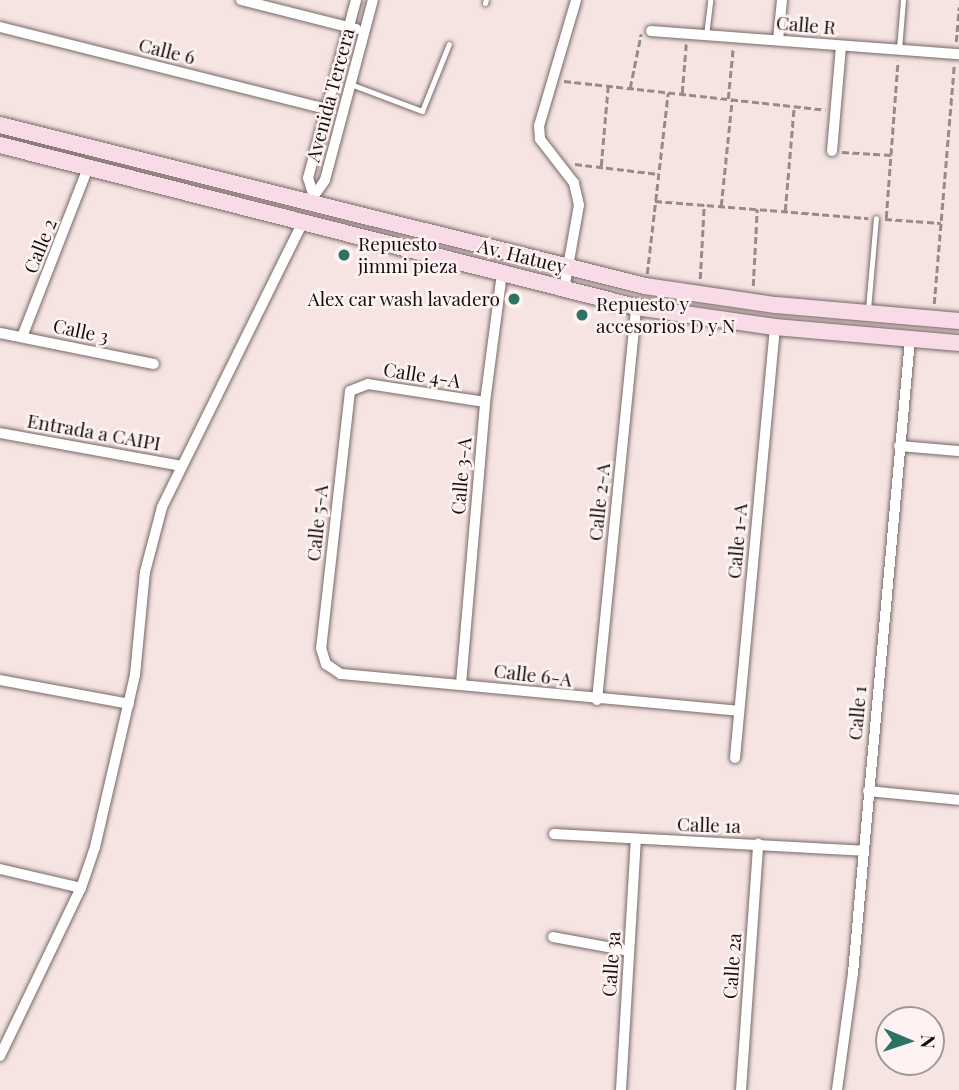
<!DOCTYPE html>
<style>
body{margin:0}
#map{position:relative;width:959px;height:1090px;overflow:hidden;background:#f5e4e2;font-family:"Playfair Display",serif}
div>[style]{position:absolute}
.path>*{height:2.5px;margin-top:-1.25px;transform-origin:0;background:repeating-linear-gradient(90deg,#978b8a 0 7px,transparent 0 10.5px)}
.roads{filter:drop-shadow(0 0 2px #776867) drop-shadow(0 0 2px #776867)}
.lane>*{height:5px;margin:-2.5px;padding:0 2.5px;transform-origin:2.5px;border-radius:2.5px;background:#fff}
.street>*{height:10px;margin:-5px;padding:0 5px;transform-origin:5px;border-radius:5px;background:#fff}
.secondary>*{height:16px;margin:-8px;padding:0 8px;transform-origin:8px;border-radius:8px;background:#f9dbe8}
.dots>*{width:19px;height:19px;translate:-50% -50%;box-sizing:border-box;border:4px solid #fef3f2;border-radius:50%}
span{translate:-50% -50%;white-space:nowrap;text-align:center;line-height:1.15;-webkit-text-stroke:5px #fef3f2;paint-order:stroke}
.street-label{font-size:19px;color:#140f0e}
.poi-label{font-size:19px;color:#140f0e}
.left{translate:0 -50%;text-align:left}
.right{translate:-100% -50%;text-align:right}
.north{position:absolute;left:875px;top:1006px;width:70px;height:70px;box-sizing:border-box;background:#fef3f2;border:2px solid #a09897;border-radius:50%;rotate:92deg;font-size:19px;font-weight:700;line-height:28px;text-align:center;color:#140f0e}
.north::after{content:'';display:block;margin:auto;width:24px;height:32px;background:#2e7264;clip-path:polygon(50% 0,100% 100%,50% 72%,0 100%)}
</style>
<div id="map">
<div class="path">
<i style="left:956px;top:42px;width:35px;rotate:-85deg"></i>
<i style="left:564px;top:81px;width:263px;rotate:6.3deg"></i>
<i style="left:630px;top:88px;width:55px;rotate:-78.5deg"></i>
<i style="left:682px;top:93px;width:49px;rotate:-85.3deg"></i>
<i style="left:728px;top:99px;width:51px;rotate:-84.4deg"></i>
<i style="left:842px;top:152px;width:49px;rotate:3.5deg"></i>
<i style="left:575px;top:164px;width:84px;rotate:6.9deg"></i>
<i style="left:601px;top:166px;width:80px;rotate:-85deg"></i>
<i style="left:655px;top:201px;width:214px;rotate:4.6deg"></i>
<i style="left:721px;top:206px;width:108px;rotate:-84.1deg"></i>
<i style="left:785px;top:211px;width:105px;rotate:-85.1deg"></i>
<i style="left:886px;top:218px;width:158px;rotate:-85.7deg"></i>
<i style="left:885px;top:219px;width:56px;rotate:4.1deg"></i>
<i style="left:647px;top:274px;width:182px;rotate:-83.4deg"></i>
<i style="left:700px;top:279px;width:74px;rotate:-86.9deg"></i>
<i style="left:753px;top:286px;width:77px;rotate:-87deg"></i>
<i style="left:934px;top:304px;width:239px;rotate:-85.2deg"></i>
</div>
<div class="roads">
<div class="lane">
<i style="left:485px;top:3px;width:3px;rotate:-72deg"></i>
<i style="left:706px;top:35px;width:35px;rotate:-83deg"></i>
<i style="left:899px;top:49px;width:49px;rotate:-85.3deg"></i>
<i style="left:353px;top:85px;width:74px;rotate:20.6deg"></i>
<i style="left:422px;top:111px;width:72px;rotate:-68.1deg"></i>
<i style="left:868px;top:309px;width:91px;rotate:-85deg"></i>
</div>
<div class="street">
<i style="left:241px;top:0;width:119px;rotate:14.2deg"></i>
<i style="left:0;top:27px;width:336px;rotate:14.1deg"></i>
<i style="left:651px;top:31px;width:309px;rotate:4.3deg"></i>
<i style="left:778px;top:40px;width:40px;rotate:-84.3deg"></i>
<i style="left:832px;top:151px;width:105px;rotate:-85.1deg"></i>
<i style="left:313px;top:194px;width:17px;rotate:-107deg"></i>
<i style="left:308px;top:178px;width:184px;rotate:-74.9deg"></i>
<i style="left:309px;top:203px;width:28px;rotate:-55deg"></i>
<i style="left:325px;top:180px;width:186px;rotate:-75.1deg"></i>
<i style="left:564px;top:289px;width:85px;rotate:-79.9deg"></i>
<i style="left:579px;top:205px;width:23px;rotate:-103deg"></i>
<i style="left:574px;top:183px;width:56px;rotate:-127.7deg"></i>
<i style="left:540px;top:139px;width:13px;rotate:-94deg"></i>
<i style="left:539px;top:126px;width:131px;rotate:-73.6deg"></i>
<i style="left:0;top:333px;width:157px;rotate:11.4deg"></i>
<i style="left:22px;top:337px;width:181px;rotate:-68.7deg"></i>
<i style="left:485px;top:402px;width:118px;rotate:-171.3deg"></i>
<i style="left:368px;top:384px;width:19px;rotate:159deg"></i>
<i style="left:350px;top:391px;width:259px;rotate:96.4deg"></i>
<i style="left:321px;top:648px;width:17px;rotate:73deg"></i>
<i style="left:326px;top:664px;width:18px;rotate:34deg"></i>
<i style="left:341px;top:674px;width:399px;rotate:5.3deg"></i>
<i style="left:0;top:433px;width:184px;rotate:10.3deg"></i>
<i style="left:899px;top:446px;width:60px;rotate:4.8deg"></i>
<i style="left:0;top:680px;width:131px;rotate:10.5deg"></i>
<i style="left:461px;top:684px;width:283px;rotate:-85.1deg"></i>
<i style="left:485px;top:402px;width:130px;rotate:-82.5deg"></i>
<i style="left:597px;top:700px;width:395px;rotate:-84.3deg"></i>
<i style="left:735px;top:758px;width:433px;rotate:-84.7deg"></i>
<i style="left:868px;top:791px;width:91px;rotate:5.6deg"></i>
<i style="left:554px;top:834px;width:309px;rotate:3.1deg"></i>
<i style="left:0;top:869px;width:83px;rotate:13.2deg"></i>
<i style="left:553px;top:937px;width:77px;rotate:10.4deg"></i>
<i style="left:0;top:1056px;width:187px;rotate:-64.3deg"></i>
<i style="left:81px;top:888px;width:43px;rotate:-71.1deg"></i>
<i style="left:95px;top:847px;width:177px;rotate:-76.9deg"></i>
<i style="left:135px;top:675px;width:103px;rotate:-84.5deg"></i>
<i style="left:145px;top:572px;width:67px;rotate:-75.3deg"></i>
<i style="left:162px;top:507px;width:318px;rotate:-63.7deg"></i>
<i style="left:621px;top:1090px;width:249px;rotate:-86.6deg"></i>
<i style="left:741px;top:1090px;width:247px;rotate:-86deg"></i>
<i style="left:837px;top:1090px;width:118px;rotate:-82.2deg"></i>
<i style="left:853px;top:973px;width:637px;rotate:-84.86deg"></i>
</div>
<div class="secondary">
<i style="left:0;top:125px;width:665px;rotate:14.02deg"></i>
<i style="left:645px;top:286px;width:132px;rotate:8.3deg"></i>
<i style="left:776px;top:305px;width:184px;rotate:5deg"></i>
<i style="left:0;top:145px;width:656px;rotate:14.29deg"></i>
<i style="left:636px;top:307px;width:140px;rotate:8.2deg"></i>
<i style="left:775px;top:327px;width:185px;rotate:5deg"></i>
</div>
</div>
<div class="dots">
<i style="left:344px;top:255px;background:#2e7264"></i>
<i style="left:514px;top:299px;background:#2e7264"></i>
<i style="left:582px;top:315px;background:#2e7264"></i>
</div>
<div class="street-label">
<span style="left:806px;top:25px;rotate:5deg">Calle R</span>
<span style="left:167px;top:51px;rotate:14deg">Calle 6</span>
<span style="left:330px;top:95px;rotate:-75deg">Avenida Tercera</span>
<span style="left:40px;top:246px;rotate:-68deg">Calle 2</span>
<span style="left:522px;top:256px;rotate:14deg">Av. Hatuey</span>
<span style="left:81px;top:331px;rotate:12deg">Calle 3</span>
<span style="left:422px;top:375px;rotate:9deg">Calle 4-A</span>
<span style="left:94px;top:432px;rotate:10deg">Entrada a CAIPI</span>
<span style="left:461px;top:476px;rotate:-85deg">Calle 3-A</span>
<span style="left:599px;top:502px;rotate:-84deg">Calle 2-A</span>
<span style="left:317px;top:523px;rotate:-84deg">Calle 5-A</span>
<span style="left:737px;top:541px;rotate:-85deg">Calle 1-A</span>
<span style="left:533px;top:675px;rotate:7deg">Calle 6-A</span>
<span style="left:857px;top:713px;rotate:-85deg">Calle 1</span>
<span style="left:709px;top:825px;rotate:2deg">Calle 1a</span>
<span style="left:611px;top:964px;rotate:-86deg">Calle 3a</span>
<span style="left:732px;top:966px;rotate:-86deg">Calle 2a</span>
</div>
<div class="poi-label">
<span class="left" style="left:358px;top:255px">Repuesto<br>jimmi pieza</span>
<span class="right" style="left:500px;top:299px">Alex car wash lavadero</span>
<span class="left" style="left:596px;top:315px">Repuesto y<br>accesorios D y N</span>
</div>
<div class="north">N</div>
</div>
